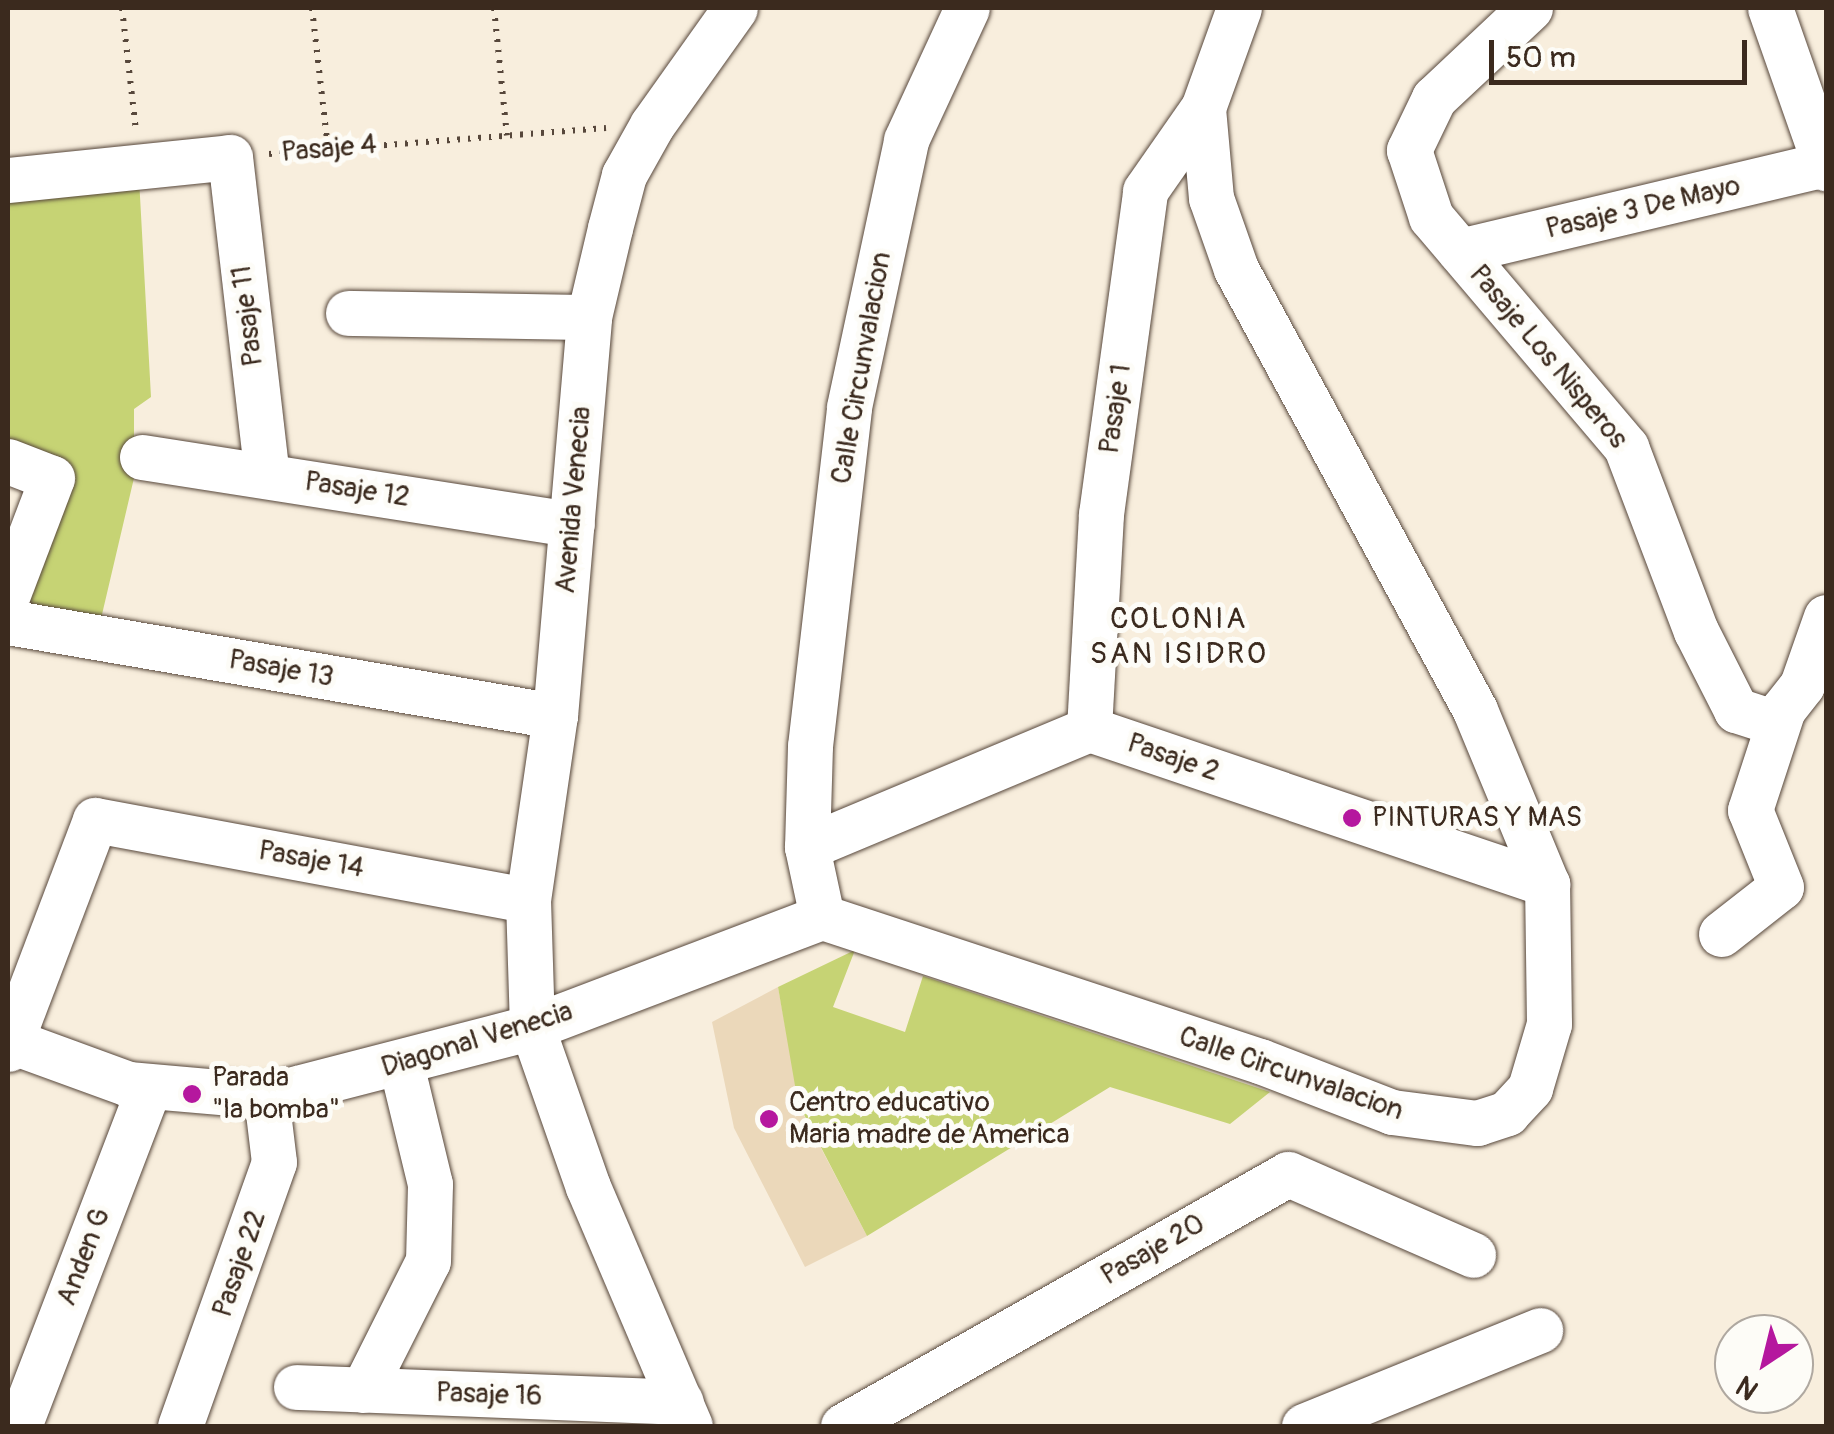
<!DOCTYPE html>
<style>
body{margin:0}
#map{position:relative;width:1834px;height:1434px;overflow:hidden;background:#f8eedd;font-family:Pangolin,sans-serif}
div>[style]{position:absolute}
.built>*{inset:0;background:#ebd8ba}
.green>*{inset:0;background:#c6d374}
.path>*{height:6px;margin-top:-3px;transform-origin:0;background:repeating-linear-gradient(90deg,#57473b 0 2.5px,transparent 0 10.5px)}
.roads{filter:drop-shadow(0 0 2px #57473b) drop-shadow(0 0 2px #57473b)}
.minor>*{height:45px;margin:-22.5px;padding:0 22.5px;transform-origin:22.5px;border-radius:22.5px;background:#fff}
.dots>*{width:28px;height:28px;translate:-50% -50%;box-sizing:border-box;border:5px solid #fdfcf7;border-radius:50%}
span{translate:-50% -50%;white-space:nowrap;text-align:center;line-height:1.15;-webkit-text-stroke:10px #fdfcf7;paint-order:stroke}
.street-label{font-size:28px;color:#3b2a1e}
.poi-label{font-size:28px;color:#3b2a1e}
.left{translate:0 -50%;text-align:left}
.neighbourhood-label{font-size:30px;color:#3b2a1e;letter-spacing:2.5px}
.frame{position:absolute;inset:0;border:10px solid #3b2a1e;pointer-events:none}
.north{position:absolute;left:1714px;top:1314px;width:100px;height:100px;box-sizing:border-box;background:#fdfcf7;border:2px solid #afa8a0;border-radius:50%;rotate:215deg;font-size:28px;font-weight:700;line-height:40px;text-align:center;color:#3b2a1e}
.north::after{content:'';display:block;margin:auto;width:35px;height:45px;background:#b5179e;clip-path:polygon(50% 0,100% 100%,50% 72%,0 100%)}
.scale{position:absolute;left:1489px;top:40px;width:258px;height:45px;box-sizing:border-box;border:5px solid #3b2a1e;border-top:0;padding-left:12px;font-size:30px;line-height:35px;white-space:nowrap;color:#3b2a1e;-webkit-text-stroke:8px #fdfcf7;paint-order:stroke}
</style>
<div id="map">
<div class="built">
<i style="clip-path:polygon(778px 987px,801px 1110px,867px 1236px,805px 1267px,734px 1128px,712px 1022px)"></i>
</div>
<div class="green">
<i style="clip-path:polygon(139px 178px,151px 397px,134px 409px,134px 478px,100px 623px,16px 612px,64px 469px,8px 448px,8px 186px)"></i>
<i style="clip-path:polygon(855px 950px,833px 1007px,905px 1032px,923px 976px,1270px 1092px,1230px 1124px,1110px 1087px,867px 1236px,798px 1103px,778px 987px)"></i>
</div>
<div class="path">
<i style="left:122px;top:8px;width:124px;rotate:83.5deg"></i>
<i style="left:312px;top:8px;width:142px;rotate:83.5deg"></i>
<i style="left:494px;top:8px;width:128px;rotate:84.2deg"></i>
<i style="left:269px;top:154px;width:338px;rotate:-4.4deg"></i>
</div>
<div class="roads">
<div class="minor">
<i style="left:1530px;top:8px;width:132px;rotate:136.8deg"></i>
<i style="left:1434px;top:98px;width:58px;rotate:115.7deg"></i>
<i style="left:1409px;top:150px;width:71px;rotate:71.8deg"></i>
<i style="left:1431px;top:217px;width:302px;rotate:49.7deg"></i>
<i style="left:1626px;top:447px;width:197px;rotate:69.2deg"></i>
<i style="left:1696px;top:631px;width:89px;rotate:63.1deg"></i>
<i style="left:1736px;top:710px;width:39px;rotate:18deg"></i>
<i style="left:1773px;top:722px;width:47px;rotate:-51.9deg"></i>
<i style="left:1802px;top:685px;width:72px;rotate:-70.6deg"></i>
<i style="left:1770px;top:8px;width:170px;rotate:70.7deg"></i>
<i style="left:8px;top:180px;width:223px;rotate:-5.9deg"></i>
<i style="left:230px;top:157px;width:320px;rotate:83.4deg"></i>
<i style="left:1460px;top:251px;width:376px;rotate:-13.4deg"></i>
<i style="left:348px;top:313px;width:241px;rotate:1deg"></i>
<i style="left:142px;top:457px;width:435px;rotate:8.9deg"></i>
<i style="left:8px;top:461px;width:47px;rotate:21.1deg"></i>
<i style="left:52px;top:478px;width:124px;rotate:110.8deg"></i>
<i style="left:8px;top:622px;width:555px;rotate:9.75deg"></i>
<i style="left:1089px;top:729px;width:215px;rotate:-86.8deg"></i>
<i style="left:1101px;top:514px;width:326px;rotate:-82.2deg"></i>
<i style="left:1145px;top:191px;width:101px;rotate:-55.1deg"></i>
<i style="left:807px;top:847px;width:306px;rotate:-22.7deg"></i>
<i style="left:1089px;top:729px;width:484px;rotate:18.7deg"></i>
<i style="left:822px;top:917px;width:461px;rotate:18.2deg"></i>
<i style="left:1260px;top:1061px;width:142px;rotate:21.1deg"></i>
<i style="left:1392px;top:1112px;width:86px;rotate:7.4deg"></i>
<i style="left:1477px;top:1123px;width:32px;rotate:-18deg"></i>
<i style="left:1507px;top:1113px;width:34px;rotate:-47deg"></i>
<i style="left:1530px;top:1088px;width:67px;rotate:-73.5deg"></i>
<i style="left:1549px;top:1024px;width:140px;rotate:-90.8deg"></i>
<i style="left:1547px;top:884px;width:188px;rotate:-112.5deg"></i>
<i style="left:1475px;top:710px;width:502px;rotate:-118.46deg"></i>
<i style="left:1236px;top:269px;width:75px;rotate:-109.4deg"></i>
<i style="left:1211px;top:198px;width:90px;rotate:-95.1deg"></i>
<i style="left:1203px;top:108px;width:106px;rotate:-70.2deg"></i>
<i style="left:822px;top:917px;width:72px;rotate:-102.1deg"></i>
<i style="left:807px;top:847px;width:101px;rotate:-88.3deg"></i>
<i style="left:810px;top:746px;width:341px;rotate:-83.4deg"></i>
<i style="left:849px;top:407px;width:273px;rotate:-77.9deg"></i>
<i style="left:906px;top:140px;width:145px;rotate:-65.2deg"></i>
<i style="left:1721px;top:934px;width:76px;rotate:-38.1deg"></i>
<i style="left:1781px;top:887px;width:83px;rotate:-111.9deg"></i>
<i style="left:1750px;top:810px;width:106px;rotate:-71.9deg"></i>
<i style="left:8px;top:1040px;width:128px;rotate:20.1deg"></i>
<i style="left:128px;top:1084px;width:139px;rotate:5deg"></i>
<i style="left:266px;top:1096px;width:275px;rotate:-14.5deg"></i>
<i style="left:532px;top:1027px;width:310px;rotate:-20.8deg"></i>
<i style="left:8px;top:1049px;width:245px;rotate:-69.2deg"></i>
<i style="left:95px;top:820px;width:440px;rotate:10.5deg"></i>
<i style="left:296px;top:1387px;width:385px;rotate:2.2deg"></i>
<i style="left:363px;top:1390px;width:144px;rotate:-63.3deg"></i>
<i style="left:428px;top:1261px;width:77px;rotate:-88.5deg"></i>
<i style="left:430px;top:1184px;width:123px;rotate:-103.6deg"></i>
<i style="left:19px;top:1426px;width:362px;rotate:-69deg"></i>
<i style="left:180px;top:1426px;width:280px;rotate:-70.4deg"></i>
<i style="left:274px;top:1162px;width:66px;rotate:-96.9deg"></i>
<i style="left:690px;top:1426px;width:260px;rotate:-113.1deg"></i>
<i style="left:588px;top:1187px;width:170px;rotate:-109.3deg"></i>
<i style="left:532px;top:1027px;width:127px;rotate:-91.8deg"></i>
<i style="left:528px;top:900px;width:186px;rotate:-81.7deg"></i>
<i style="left:555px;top:716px;width:400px;rotate:-85.1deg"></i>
<i style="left:589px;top:317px;width:91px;rotate:-76.7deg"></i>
<i style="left:610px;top:228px;width:55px;rotate:-75.2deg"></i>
<i style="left:624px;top:175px;width:57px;rotate:-60.8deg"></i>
<i style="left:652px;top:125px;width:143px;rotate:-54.6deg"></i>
<i style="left:843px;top:1426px;width:511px;rotate:-29.52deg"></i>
<i style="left:1288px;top:1174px;width:202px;rotate:23.6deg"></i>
<i style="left:1304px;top:1426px;width:255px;rotate:-22.1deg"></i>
</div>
</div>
<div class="dots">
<i style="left:1352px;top:818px;background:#b5179e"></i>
<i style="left:192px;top:1094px;background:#b5179e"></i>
<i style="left:769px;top:1119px;background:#b5179e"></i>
</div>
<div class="street-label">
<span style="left:329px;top:149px;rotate:-5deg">Pasaje 4</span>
<span style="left:1643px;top:208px;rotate:-13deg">Pasaje 3 De Mayo</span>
<span style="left:248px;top:316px;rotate:-97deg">Pasaje 11</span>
<span style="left:1548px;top:357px;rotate:50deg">Pasaje Los Nisperos</span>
<span style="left:862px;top:368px;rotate:-80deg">Calle Circunvalacion</span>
<span style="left:1116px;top:409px;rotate:-82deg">Pasaje 1</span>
<span style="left:357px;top:490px;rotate:9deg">Pasaje 12</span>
<span style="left:574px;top:500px;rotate:-85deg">Avenida Venecia</span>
<span style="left:281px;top:669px;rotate:10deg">Pasaje 13</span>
<span style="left:1173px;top:758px;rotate:19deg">Pasaje 2</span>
<span style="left:311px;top:860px;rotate:10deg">Pasaje 14</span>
<span style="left:477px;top:1040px;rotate:-17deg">Diagonal Venecia</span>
<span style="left:1291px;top:1074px;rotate:19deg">Calle Circunvalacion</span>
<span style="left:1153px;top:1250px;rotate:-30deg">Pasaje 20</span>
<span style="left:84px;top:1257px;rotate:-69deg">Anden G</span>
<span style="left:240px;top:1264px;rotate:-71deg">Pasaje 22</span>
<span style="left:489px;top:1395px;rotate:2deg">Pasaje 16</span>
</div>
<div class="poi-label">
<span class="left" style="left:1372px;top:818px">PINTURAS Y MAS</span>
<span class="left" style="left:212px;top:1094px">Parada<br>"la bomba"</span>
<span class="left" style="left:789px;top:1119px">Centro educativo<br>Maria madre de America</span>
</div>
<div class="neighbourhood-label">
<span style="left:1179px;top:636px">COLONIA<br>SAN ISIDRO</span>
</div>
<div class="frame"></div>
<div class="north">N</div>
<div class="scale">50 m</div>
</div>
